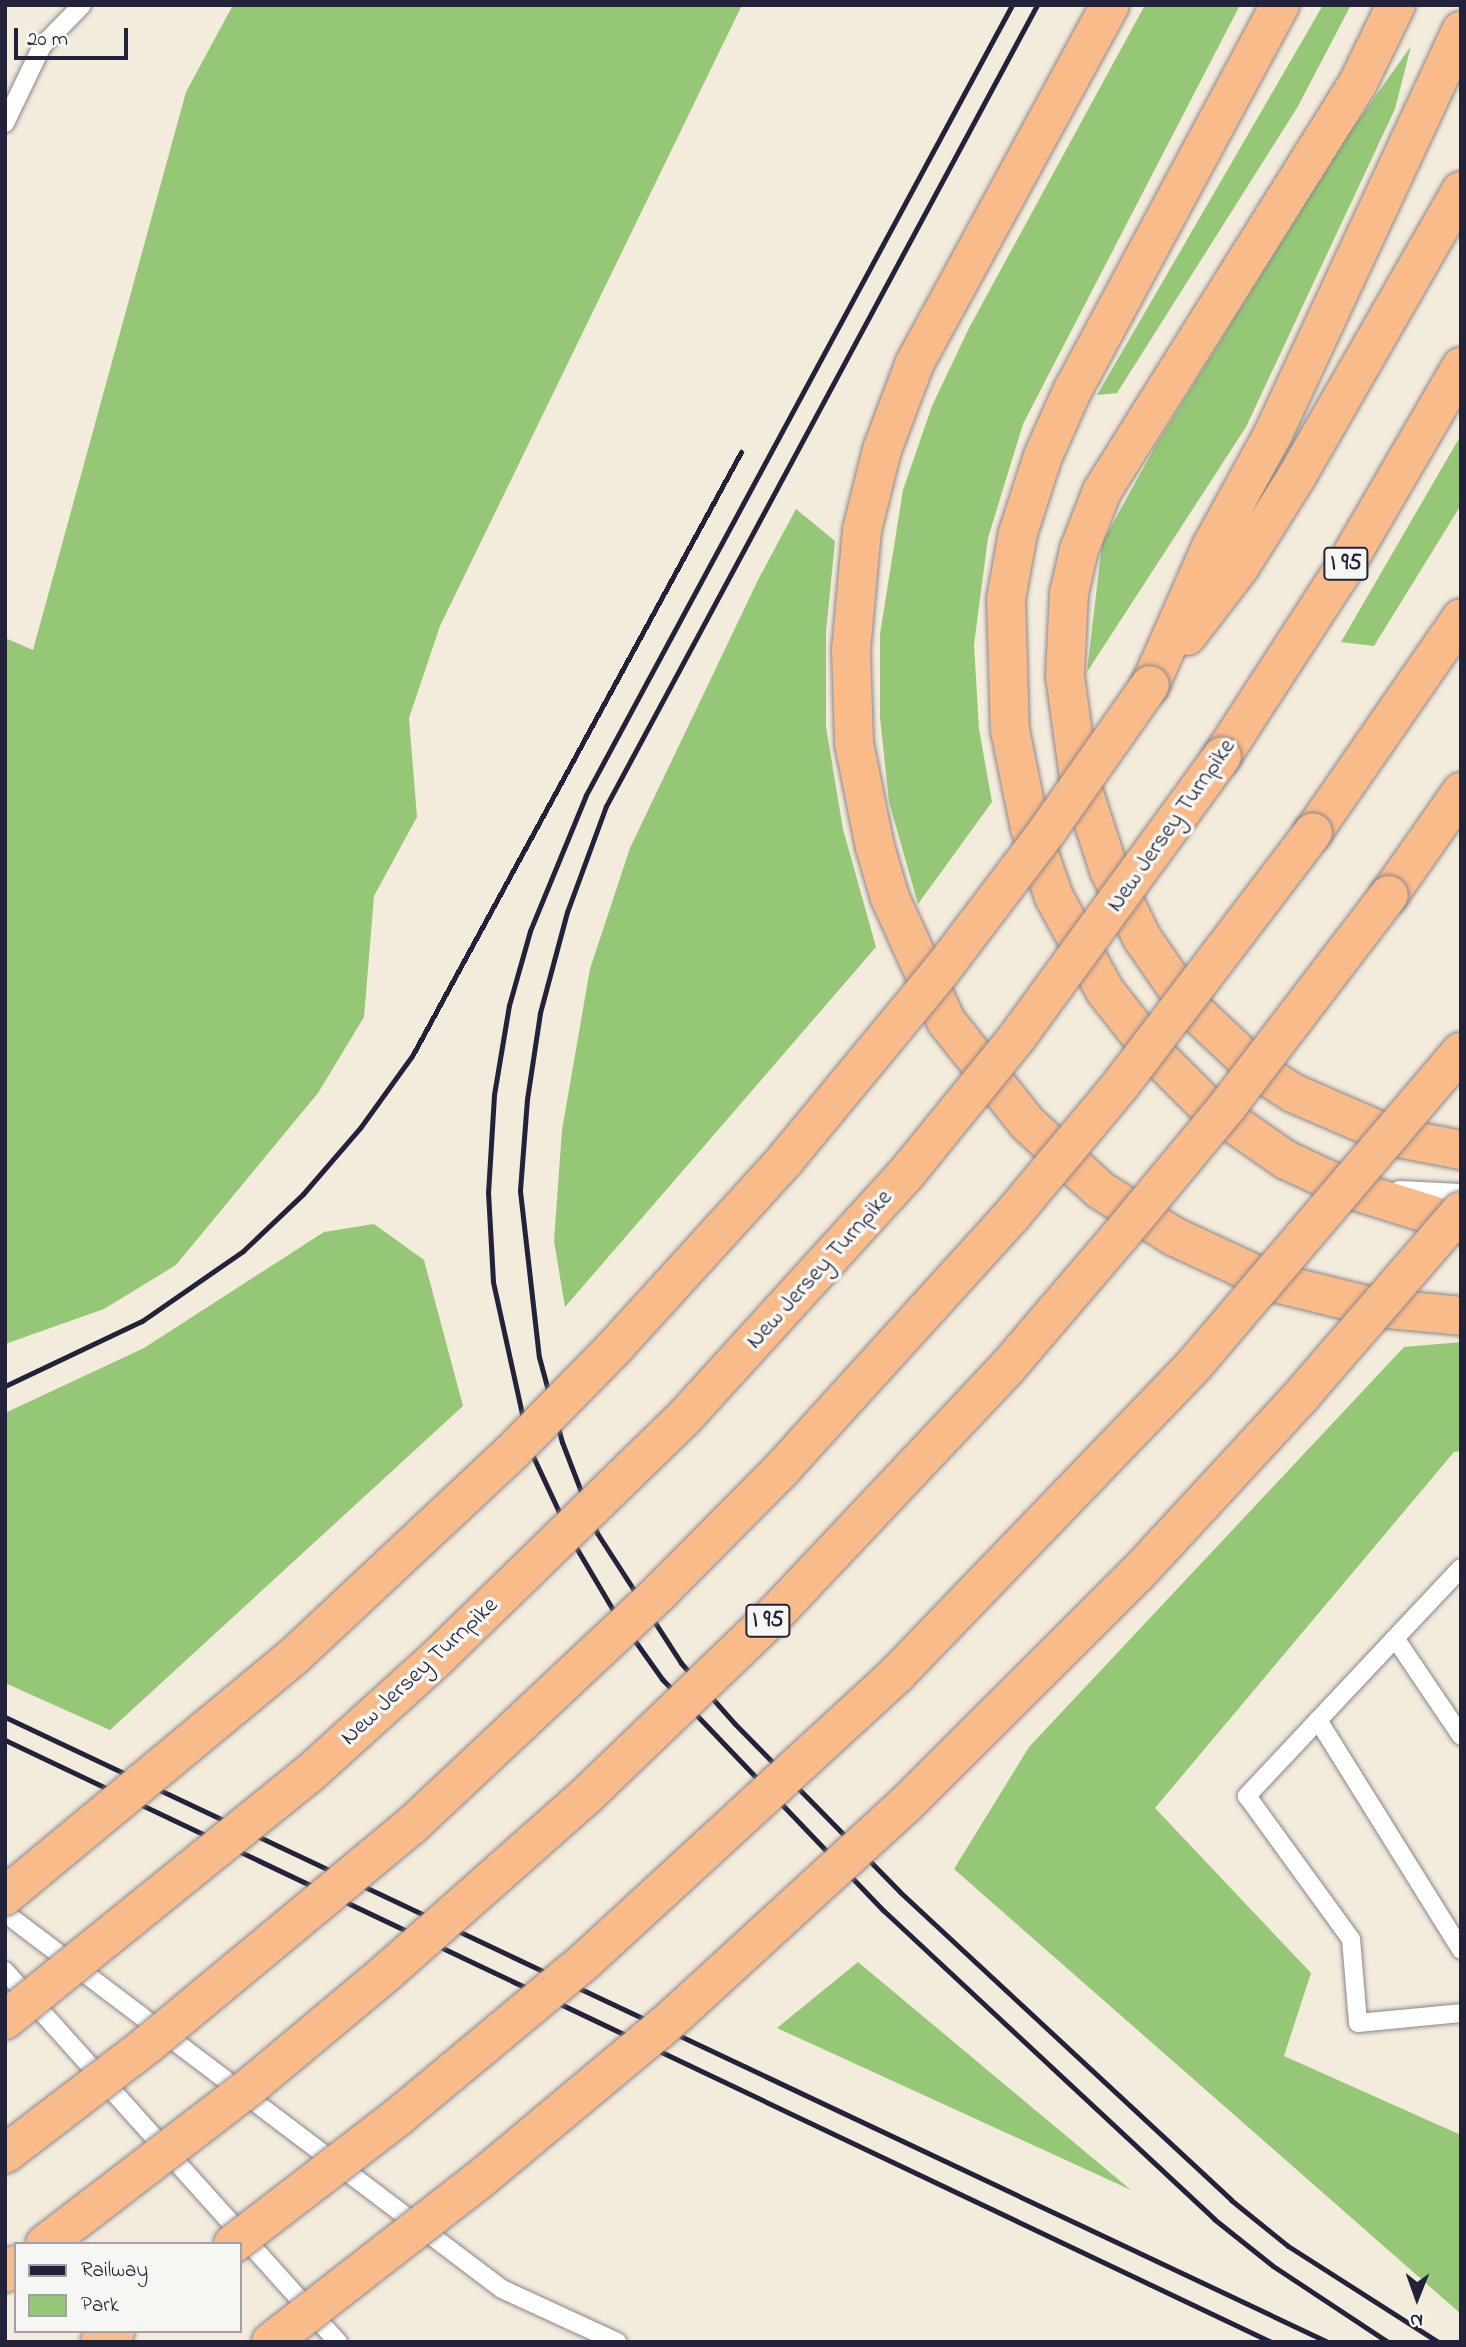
<!DOCTYPE html>
<style>
body{margin:0}
#map{position:relative;width:1466px;height:2347px;overflow:hidden;background:#f3ebdb;font-family:"Indie Flower",sans-serif}
div>[style]{position:absolute}
.green>*{inset:0;background:#96c777}
.roads{filter:drop-shadow(0 0 2px #8a868b) drop-shadow(0 0 2px #8a868b)}
.service>*{height:18px;margin:-9px;padding:0 9px;transform-origin:9px;border-radius:9px;background:#fff}
.motorway>*{height:38px;margin:-19px;padding:0 19px;transform-origin:19px;border-radius:19px;background:#fabb8b}
.rail>*{height:5px;margin:-2.5px;padding:0 2.5px;transform-origin:2.5px;border-radius:2.5px;background:#22223b}
.bridges{filter:drop-shadow(0 0 2px #8a868b) drop-shadow(0 0 2px #8a868b)}
.motorway-bridge>*{height:38px;margin:-19px;padding:0 19px;transform-origin:19px;border-radius:19px;background:#fabb8b}
span{translate:-50% -50%;white-space:nowrap;text-align:center;line-height:1.15;-webkit-text-stroke:7px #f6f6f2;paint-order:stroke}
.shield-label span{padding:2px 5px;background:#f6f6f2;border:2px solid;border-radius:5px;-webkit-text-stroke-width:0}
.shield-label{font-size:23px;color:#22223b;font-weight:700}
.street-label{font-size:24px;color:#22223b}
.frame{position:absolute;inset:0;border:7px solid #22223b;pointer-events:none}
.legend{position:absolute;left:14px;top:2242px;width:228px;height:91px;box-sizing:border-box;background:#f6f6f2;border:2px solid #a1a1a9;margin:0;padding:9px 12px;list-style:none;font-size:21px;color:#22223b}
.legend li{display:flex;align-items:center;gap:14px;height:35px}
.legend b{width:35px;border:2px solid #a1a1a9}
.north{position:absolute;left:1382px;top:2263px;width:70px;height:70px;-webkit-text-stroke:5px #f6f6f2;paint-order:stroke;rotate:181deg;font-size:19px;font-weight:700;line-height:28px;text-align:center;color:#22223b}
.north::after{content:'';display:block;margin:auto;width:24px;height:32px;background:#22223b;clip-path:polygon(50% 0,100% 100%,50% 72%,0 100%)}
.scale{position:absolute;left:14px;top:28px;width:114px;height:32px;box-sizing:border-box;border:4px solid #22223b;border-top:0;padding-left:9px;font-size:21px;line-height:24px;white-space:nowrap;color:#22223b;-webkit-text-stroke:5px #f6f6f2;paint-order:stroke}
</style>
<div id="map">
<div class="green">
<i style="clip-path:polygon(233px 5px,742px 5px,440px 626px,409px 718px,417px 817px,374px 896px,364px 1017px,318px 1093px,176px 1265px,104px 1309px,5px 1344px,5px 638px,33px 650px,186px 92px)"></i>
<i style="clip-path:polygon(1145px 5px,1240px 5px,1023px 424px,988px 538px,974px 645px,979px 729px,992px 802px,918px 904px,889px 802px,880px 718px,880px 634px,903px 490px,932px 406px,969px 328px)"></i>
<i style="clip-path:polygon(1323px 5px,1351px 5px,1297px 108px,1117px 393px,1097px 395px)"></i>
<i style="clip-path:polygon(1411px 46px,1395px 109px,1246px 427px,1087px 672px,1102px 543px,1156px 445px,1343px 142px)"></i>
<i style="clip-path:polygon(1461px 435px,1461px 505px,1374px 646px,1341px 642px)"></i>
<i style="clip-path:polygon(796px 509px,835px 541px,826px 633px,826px 727px,843px 829px,876px 947px,565px 1307px,554px 1241px,562px 1130px,590px 969px,630px 848px,759px 578px)"></i>
<i style="clip-path:polygon(374px 1224px,424px 1260px,463px 1406px,110px 1730px,5px 1683px,5px 1413px,144px 1348px,324px 1232px)"></i>
<i style="clip-path:polygon(1461px 1342px,1461px 1451px,1454px 1452px,1155px 1808px,1311px 1973px,1284px 2056px,1461px 2135px,1461px 2314px,954px 1869px,1029px 1747px,1404px 1347px)"></i>
<i style="clip-path:polygon(858px 1962px,1131px 2190px,777px 2028px)"></i>
</div>
<div class="roads">
<div class="service">
<i style="left:5px;top:123px;width:85px;rotate:-64.3deg"></i>
<i style="left:42px;top:46px;width:57px;rotate:-45.7deg"></i>
<i style="left:1399px;top:1190px;width:62px;rotate:2.8deg"></i>
<i style="left:1461px;top:1568px;width:313px;rotate:133.2deg"></i>
<i style="left:1247px;top:1796px;width:177px;rotate:54deg"></i>
<i style="left:1351px;top:1939px;width:84px;rotate:85.2deg"></i>
<i style="left:1358px;top:2023px;width:103px;rotate:-5.5deg"></i>
<i style="left:1395px;top:1638px;width:118px;rotate:56deg"></i>
<i style="left:1318px;top:1720px;width:271px;rotate:58.1deg"></i>
<i style="left:5px;top:1913px;width:623px;rotate:37.11deg"></i>
<i style="left:502px;top:2289px;width:127px;rotate:24.7deg"></i>
<i style="left:5px;top:1971px;width:499px;rotate:48.1deg"></i>
</div>
<div class="motorway">
<i style="left:1110px;top:5px;width:410px;rotate:118.6deg"></i>
<i style="left:914px;top:365px;width:91px;rotate:110.6deg"></i>
<i style="left:882px;top:450px;width:82px;rotate:104deg"></i>
<i style="left:862px;top:530px;width:121px;rotate:95.2deg"></i>
<i style="left:851px;top:651px;width:92px;rotate:88.1deg"></i>
<i style="left:854px;top:743px;width:106px;rotate:78.6deg"></i>
<i style="left:875px;top:847px;width:53px;rotate:73.6deg"></i>
<i style="left:890px;top:898px;width:135px;rotate:65.5deg"></i>
<i style="left:946px;top:1021px;width:130px;rotate:51.5deg"></i>
<i style="left:1027px;top:1123px;width:99px;rotate:42.5deg"></i>
<i style="left:1100px;top:1190px;width:89px;rotate:32.1deg"></i>
<i style="left:1175px;top:1237px;width:107px;rotate:24.9deg"></i>
<i style="left:1272px;top:1282px;width:109px;rotate:13.8deg"></i>
<i style="left:1378px;top:1308px;width:83px;rotate:5.5deg"></i>
<i style="left:1280px;top:5px;width:436px;rotate:118.3deg"></i>
<i style="left:1073px;top:389px;width:73px;rotate:114.1deg"></i>
<i style="left:1043px;top:456px;width:81px;rotate:108deg"></i>
<i style="left:1018px;top:533px;width:67px;rotate:100.3deg"></i>
<i style="left:1006px;top:599px;width:131px;rotate:88.3deg"></i>
<i style="left:1010px;top:730px;width:100px;rotate:78.5deg"></i>
<i style="left:1030px;top:828px;width:73px;rotate:70.8deg"></i>
<i style="left:1054px;top:897px;width:107px;rotate:61.5deg"></i>
<i style="left:1105px;top:991px;width:80px;rotate:51.6deg"></i>
<i style="left:1155px;top:1054px;width:69px;rotate:45deg"></i>
<i style="left:1204px;top:1103px;width:100px;rotate:34.8deg"></i>
<i style="left:1286px;top:1160px;width:66px;rotate:25deg"></i>
<i style="left:1346px;top:1188px;width:121px;rotate:17.4deg"></i>
<i style="left:1396px;top:5px;width:87px;rotate:116deg"></i>
<i style="left:1358px;top:83px;width:482px;rotate:122.1deg"></i>
<i style="left:1102px;top:491px;width:63px;rotate:111.3deg"></i>
<i style="left:1079px;top:550px;width:44px;rotate:103.1deg"></i>
<i style="left:1069px;top:593px;width:83px;rotate:92.8deg"></i>
<i style="left:1065px;top:676px;width:103px;rotate:82.2deg"></i>
<i style="left:1079px;top:778px;width:97px;rotate:71.9deg"></i>
<i style="left:1109px;top:870px;width:76px;rotate:64.1deg"></i>
<i style="left:1142px;top:938px;width:83px;rotate:55.3deg"></i>
<i style="left:1189px;top:1006px;width:92px;rotate:43.2deg"></i>
<i style="left:1256px;top:1069px;width:44px;rotate:33deg"></i>
<i style="left:1293px;top:1093px;width:110px;rotate:23.5deg"></i>
<i style="left:1394px;top:1137px;width:68px;rotate:11deg"></i>
<i style="left:1187px;top:636px;width:87px;rotate:-52.5deg"></i>
<i style="left:1240px;top:567px;width:107px;rotate:-57.9deg"></i>
<i style="left:1297px;top:476px;width:329px;rotate:-60.1deg"></i>
<i style="left:1150px;top:685px;width:151px;rotate:-66.2deg"></i>
<i style="left:1211px;top:547px;width:129px;rotate:-61.2deg"></i>
<i style="left:1273px;top:434px;width:445px;rotate:-65deg"></i>
<i style="left:1222px;top:756px;width:224px;rotate:-57deg"></i>
<i style="left:1344px;top:568px;width:233px;rotate:-59.8deg"></i>
<i style="left:1313px;top:832px;width:260px;rotate:-55.3deg"></i>
<i style="left:1389px;top:895px;width:126px;rotate:-55deg"></i>
<i style="left:5px;top:2273px;width:14px;rotate:-36deg"></i>
<i style="left:100px;top:2342px;width:19px;rotate:-36deg"></i>
</div>
</div>
<div class="rail">
<i style="left:1012px;top:5px;width:898px;rotate:118.34deg"></i>
<i style="left:586px;top:795px;width:147px;rotate:112.4deg"></i>
<i style="left:530px;top:931px;width:77px;rotate:105.8deg"></i>
<i style="left:509px;top:1005px;width:91px;rotate:99.5deg"></i>
<i style="left:494px;top:1095px;width:97px;rotate:93.5deg"></i>
<i style="left:488px;top:1192px;width:90px;rotate:86.8deg"></i>
<i style="left:493px;top:1282px;width:172px;rotate:77.6deg"></i>
<i style="left:530px;top:1450px;width:104px;rotate:64.9deg"></i>
<i style="left:574px;top:1544px;width:77px;rotate:59.4deg"></i>
<i style="left:613px;top:1610px;width:85px;rotate:54.6deg"></i>
<i style="left:662px;top:1679px;width:320px;rotate:46.3deg"></i>
<i style="left:883px;top:1910px;width:453px;rotate:43deg"></i>
<i style="left:1214px;top:2219px;width:75px;rotate:38.5deg"></i>
<i style="left:1273px;top:2266px;width:138px;rotate:33.5deg"></i>
<i style="left:1037px;top:5px;width:910px;rotate:118.28deg"></i>
<i style="left:606px;top:806px;width:113px;rotate:110.2deg"></i>
<i style="left:567px;top:912px;width:105px;rotate:105deg"></i>
<i style="left:540px;top:1013px;width:87px;rotate:98.6deg"></i>
<i style="left:527px;top:1099px;width:92px;rotate:94.4deg"></i>
<i style="left:520px;top:1191px;width:167px;rotate:83.5deg"></i>
<i style="left:539px;top:1357px;width:88px;rotate:74.9deg"></i>
<i style="left:562px;top:1442px;width:97px;rotate:69deg"></i>
<i style="left:597px;top:1533px;width:155px;rotate:57.1deg"></i>
<i style="left:681px;top:1663px;width:81px;rotate:48.5deg"></i>
<i style="left:735px;top:1724px;width:235px;rotate:45.5deg"></i>
<i style="left:900px;top:1892px;width:452px;rotate:42.9deg"></i>
<i style="left:1231px;top:2200px;width:73px;rotate:38.9deg"></i>
<i style="left:1288px;top:2246px;width:178px;rotate:32.6deg"></i>
<i style="left:5px;top:1386px;width:152px;rotate:-25.4deg"></i>
<i style="left:142px;top:1321px;width:123px;rotate:-34.7deg"></i>
<i style="left:243px;top:1251px;width:83px;rotate:-43.5deg"></i>
<i style="left:303px;top:1194px;width:87px;rotate:-49.2deg"></i>
<i style="left:360px;top:1128px;width:89px;rotate:-54.2deg"></i>
<i style="left:412px;top:1056px;width:688px;rotate:-61.42deg"></i>
<i style="left:5px;top:1717px;width:1463px;rotate:25.29deg"></i>
<i style="left:5px;top:1740px;width:1402px;rotate:25.43deg"></i>
</div>
<div class="bridges">
<div class="motorway-bridge">
<i style="left:5px;top:1896px;width:374px;rotate:-39.7deg"></i>
<i style="left:293px;top:1657px;width:299px;rotate:-43.1deg"></i>
<i style="left:511px;top:1453px;width:148px;rotate:-45.5deg"></i>
<i style="left:615px;top:1347px;width:253px;rotate:-47.7deg"></i>
<i style="left:785px;top:1160px;width:245px;rotate:-50.5deg"></i>
<i style="left:941px;top:971px;width:177px;rotate:-52.8deg"></i>
<i style="left:1048px;top:830px;width:177px;rotate:-54.9deg"></i>
<i style="left:5px;top:2020px;width:390px;rotate:-39deg"></i>
<i style="left:308px;top:1775px;width:174px;rotate:-42.2deg"></i>
<i style="left:437px;top:1658px;width:343px;rotate:-44.2deg"></i>
<i style="left:683px;top:1419px;width:331px;rotate:-47.7deg"></i>
<i style="left:906px;top:1174px;width:178px;rotate:-50.9deg"></i>
<i style="left:1018px;top:1036px;width:346px;rotate:-53.9deg"></i>
<i style="left:5px;top:2154px;width:179px;rotate:-37.5deg"></i>
<i style="left:147px;top:2045px;width:342px;rotate:-39.7deg"></i>
<i style="left:410px;top:1827px;width:345px;rotate:-43.2deg"></i>
<i style="left:661px;top:1591px;width:172px;rotate:-45.2deg"></i>
<i style="left:782px;top:1469px;width:344px;rotate:-47.8deg"></i>
<i style="left:1013px;top:1214px;width:170px;rotate:-50.2deg"></i>
<i style="left:1122px;top:1083px;width:315px;rotate:-52.7deg"></i>
<i style="left:45px;top:2244px;width:261px;rotate:-37.5deg"></i>
<i style="left:252px;top:2085px;width:176px;rotate:-39.9deg"></i>
<i style="left:387px;top:1972px;width:266px;rotate:-41.5deg"></i>
<i style="left:586px;top:1796px;width:265px;rotate:-43.9deg"></i>
<i style="left:777px;top:1612px;width:335px;rotate:-46.7deg"></i>
<i style="left:1007px;top:1368px;width:172px;rotate:-49.5deg"></i>
<i style="left:1119px;top:1237px;width:168px;rotate:-50.3deg"></i>
<i style="left:1226px;top:1108px;width:268px;rotate:-52.6deg"></i>
<i style="left:233px;top:2244px;width:210px;rotate:-37.6deg"></i>
<i style="left:399px;top:2116px;width:242px;rotate:-39.8deg"></i>
<i style="left:585px;top:1961px;width:424px;rotate:-42.6deg"></i>
<i style="left:897px;top:1674px;width:430px;rotate:-46.1deg"></i>
<i style="left:1195px;top:1364px;width:410px;rotate:-49.6deg"></i>
<i style="left:271px;top:2342px;width:262px;rotate:-37.9deg"></i>
<i style="left:478px;top:2181px;width:245px;rotate:-39.9deg"></i>
<i style="left:666px;top:2024px;width:323px;rotate:-42.5deg"></i>
<i style="left:904px;top:1806px;width:330px;rotate:-44.9deg"></i>
<i style="left:1138px;top:1573px;width:242px;rotate:-47.3deg"></i>
<i style="left:1302px;top:1395px;width:243px;rotate:-49.2deg"></i>
</div>
</div>
<div class="shield-label">
<span style="left:1346px;top:564px">I 95</span>
<span style="left:768px;top:1621px">I 95</span>
</div>
<div class="street-label">
<span style="left:1172px;top:826px;rotate:-55deg">New Jersey Turnpike</span>
<span style="left:820px;top:1270px;rotate:-48deg">New Jersey Turnpike</span>
<span style="left:420px;top:1672px;rotate:-43deg">New Jersey Turnpike</span>
</div>
<div class="frame"></div>
<ul class="legend">
<li><b style="height:9px;background:#22223b"></b>Railway</li>
<li><b style="height:19px;background:#96c777"></b>Park</li>
</ul>
<div class="north">N</div>
<div class="scale">20 m</div>
</div>
